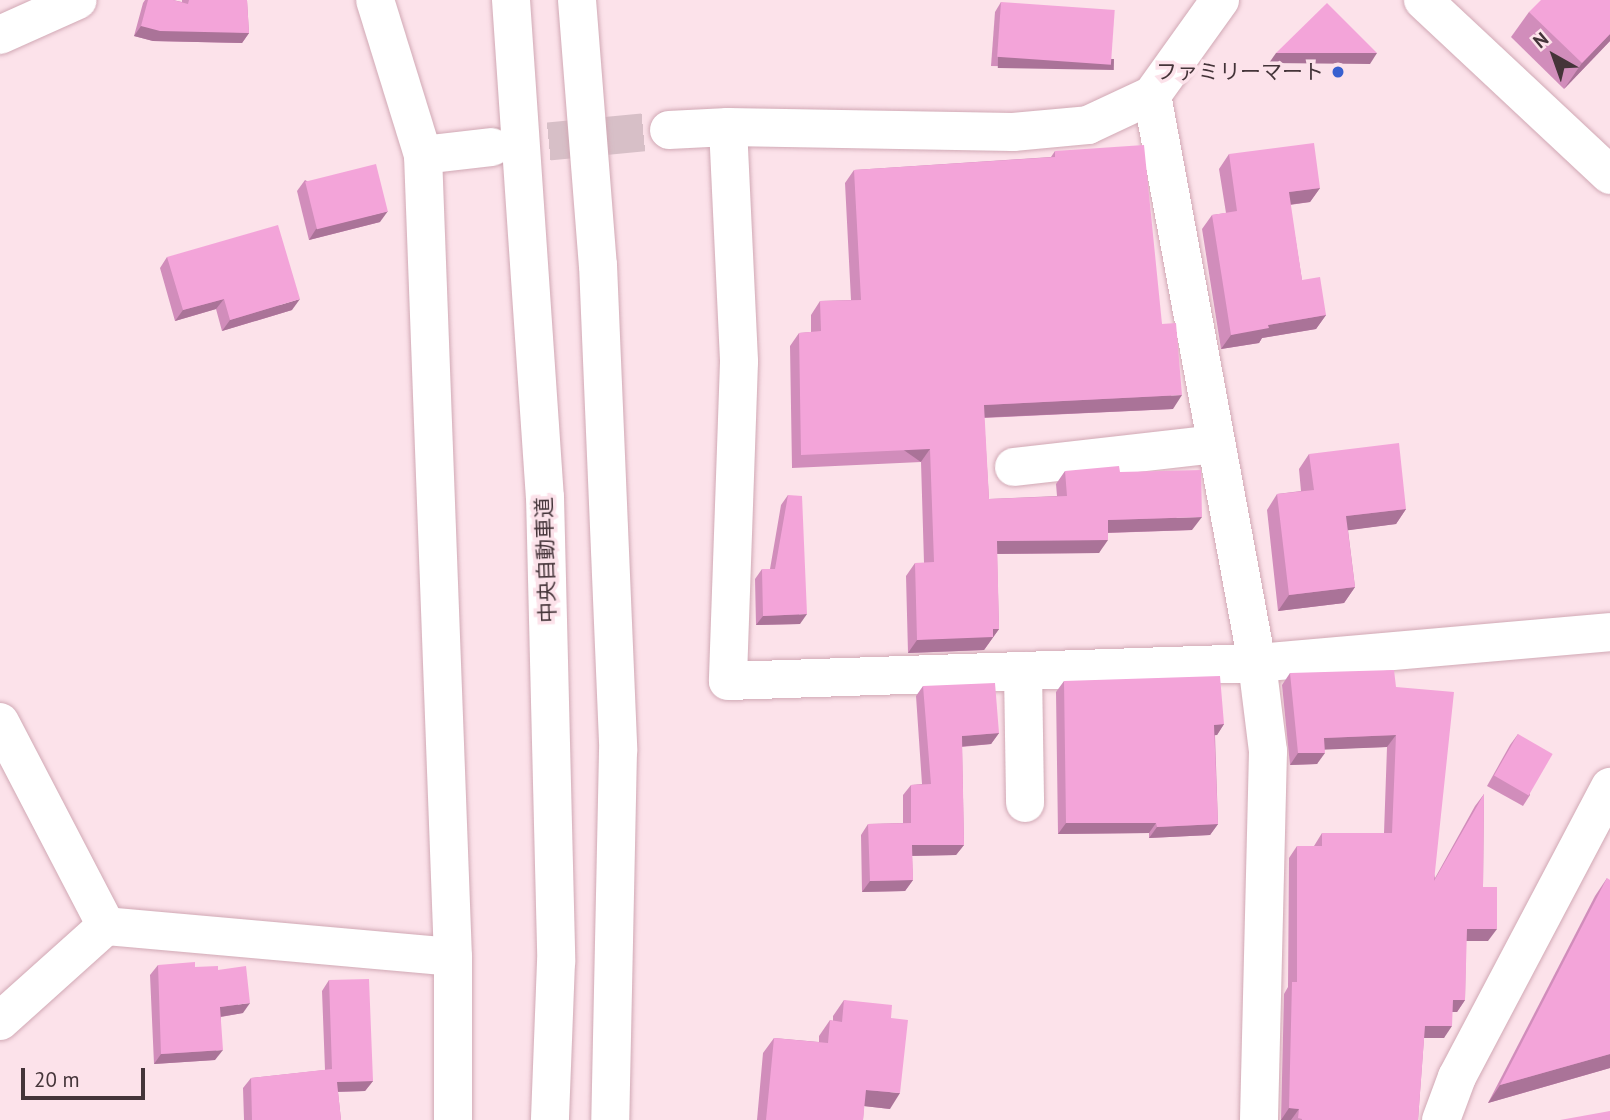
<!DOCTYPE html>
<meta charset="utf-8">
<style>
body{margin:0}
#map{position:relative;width:1610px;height:1120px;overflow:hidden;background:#fce2ea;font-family:"PT Sans","Noto Sans JP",sans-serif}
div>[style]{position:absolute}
.minor-tunnel>*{height:38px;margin-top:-19px;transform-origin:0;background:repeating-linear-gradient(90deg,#d7bfc7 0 38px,transparent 0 57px)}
.roads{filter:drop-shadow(0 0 2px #d1a9b5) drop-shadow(0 0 2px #d1a9b5)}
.minor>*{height:38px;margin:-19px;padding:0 19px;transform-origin:19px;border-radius:19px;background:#fff}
.major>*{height:38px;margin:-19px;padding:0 19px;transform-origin:19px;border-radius:19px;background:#fff}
.highway>*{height:38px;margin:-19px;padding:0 19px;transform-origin:19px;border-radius:19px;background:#fff}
.wall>*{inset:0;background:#d18dbb}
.shaded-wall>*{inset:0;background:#aa7398;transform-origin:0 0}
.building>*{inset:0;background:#f3a4d9;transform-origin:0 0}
.dots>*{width:19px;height:19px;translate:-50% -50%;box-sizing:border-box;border:4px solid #fce2ea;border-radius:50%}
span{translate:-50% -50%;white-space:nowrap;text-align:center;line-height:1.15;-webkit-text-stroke:7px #fce2ea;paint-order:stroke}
.poi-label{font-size:21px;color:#443439}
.right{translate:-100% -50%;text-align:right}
.street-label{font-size:21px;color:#443439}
.north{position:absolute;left:1519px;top:21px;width:70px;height:70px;-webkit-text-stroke:5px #fce2ea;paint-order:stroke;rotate:320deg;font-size:19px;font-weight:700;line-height:28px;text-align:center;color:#443439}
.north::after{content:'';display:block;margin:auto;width:24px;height:32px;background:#443439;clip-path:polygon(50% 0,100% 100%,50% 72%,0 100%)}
.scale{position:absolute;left:21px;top:1068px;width:124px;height:32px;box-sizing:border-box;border:4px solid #443439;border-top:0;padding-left:9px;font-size:21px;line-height:24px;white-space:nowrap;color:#443439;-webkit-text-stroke:5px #fce2ea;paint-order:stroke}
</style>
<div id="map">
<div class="minor-tunnel">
<i style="left:492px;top:147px;width:178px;rotate:-5.5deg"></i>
</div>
<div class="roads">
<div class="minor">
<i style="left:375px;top:0;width:162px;rotate:72.8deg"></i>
<i style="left:423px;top:155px;width:803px;rotate:87.86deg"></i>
<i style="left:453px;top:957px;width:163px;rotate:90deg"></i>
<i style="left:0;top:35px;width:85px;rotate:-24.2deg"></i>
<i style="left:1152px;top:95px;width:578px;rotate:79.53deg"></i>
<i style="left:1257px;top:663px;width:89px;rotate:82.9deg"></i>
<i style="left:1268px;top:751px;width:369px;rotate:91.4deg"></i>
<i style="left:728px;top:127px;width:235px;rotate:87.3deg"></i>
<i style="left:739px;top:362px;width:319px;rotate:92deg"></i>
<i style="left:728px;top:681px;width:529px;rotate:-1.95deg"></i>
<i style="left:1257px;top:663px;width:354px;rotate:-5deg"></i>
<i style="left:669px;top:130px;width:59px;rotate:-2.9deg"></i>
<i style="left:728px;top:127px;width:285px;rotate:1deg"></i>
<i style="left:1013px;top:132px;width:75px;rotate:-5.3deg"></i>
<i style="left:1088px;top:125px;width:71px;rotate:-25.1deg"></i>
<i style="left:1152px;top:95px;width:117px;rotate:-54.4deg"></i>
<i style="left:423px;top:155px;width:69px;rotate:-6.6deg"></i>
<i style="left:1014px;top:467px;width:203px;rotate:-6.5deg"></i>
<i style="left:1023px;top:671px;width:132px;rotate:89.1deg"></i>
<i style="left:0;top:722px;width:230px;rotate:62.5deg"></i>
<i style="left:0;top:1021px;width:142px;rotate:-41.9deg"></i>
<i style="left:106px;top:926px;width:348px;rotate:5.1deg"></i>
<i style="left:1441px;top:1120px;width:46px;rotate:-69.6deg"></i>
<i style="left:1457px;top:1077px;width:328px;rotate:-62.2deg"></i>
</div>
<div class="major">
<i style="left:1423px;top:0;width:256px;rotate:43.1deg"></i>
</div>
<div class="highway">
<i style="left:511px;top:0;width:498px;rotate:86.1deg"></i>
<i style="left:545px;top:497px;width:465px;rotate:88.6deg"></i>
<i style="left:556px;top:962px;width:158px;rotate:92.2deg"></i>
<i style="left:577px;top:0;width:266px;rotate:85.5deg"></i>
<i style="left:598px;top:265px;width:486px;rotate:87.6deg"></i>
<i style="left:618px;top:751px;width:369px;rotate:91.2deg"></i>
</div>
</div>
<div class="wall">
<i style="clip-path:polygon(145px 0,173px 0,182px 2px,182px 0,247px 0,249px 33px,242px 43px,153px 41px,134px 36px,143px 3px)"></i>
<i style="clip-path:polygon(1610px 0,1610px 41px,1564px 89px,1511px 37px,1529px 12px)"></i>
<i style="clip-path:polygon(1001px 2px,1107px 68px,991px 66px,995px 12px)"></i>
<i style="clip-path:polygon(1055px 151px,1162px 324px,1173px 409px,984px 418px,989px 499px,1057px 496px,1056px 484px,1065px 471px,1120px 472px,1192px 530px,1108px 533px,1099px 553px,997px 554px,999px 629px,984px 650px,908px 653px,906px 576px,915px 563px,924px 563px,921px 462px,792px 468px,790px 346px,799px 333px,811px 332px,811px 315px,820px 301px,851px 300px,845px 183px,854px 170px,1051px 157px)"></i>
<i style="clip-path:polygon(1229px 154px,1320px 188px,1310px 202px,1290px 205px,1302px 280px,1326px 315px,1316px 329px,1262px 338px,1259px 343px,1221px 349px,1202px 229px,1212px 215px,1226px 213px,1219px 169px)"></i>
<i style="clip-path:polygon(305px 180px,380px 222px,309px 240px,297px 191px)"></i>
<i style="clip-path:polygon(167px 257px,292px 310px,222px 331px,216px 309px,175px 321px,160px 268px)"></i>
<i style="clip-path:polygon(1309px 454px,1406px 509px,1396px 524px,1348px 530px,1355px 587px,1344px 603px,1278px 611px,1267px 510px,1277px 494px,1301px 491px,1299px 469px)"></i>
<i style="clip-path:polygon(788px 495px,800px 624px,756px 625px,755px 579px,762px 569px,770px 569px,781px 505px)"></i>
<i style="clip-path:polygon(1290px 673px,1396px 687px,1435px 878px,1475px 806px,1484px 794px,1483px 887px,1488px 941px,1466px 941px,1465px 1000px,1457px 1012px,1452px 1012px,1444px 1038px,1424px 1038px,1418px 1120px,1281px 1120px,1284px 994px,1288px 987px,1289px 858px,1297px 846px,1314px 846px,1322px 833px,1384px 833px,1387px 747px,1325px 749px,1317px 764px,1290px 765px,1282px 685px)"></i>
<i style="clip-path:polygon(1064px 681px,1224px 724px,1217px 735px,1215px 735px,1218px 824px,1210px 835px,1149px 838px,1149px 833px,1058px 834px,1056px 692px)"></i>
<i style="clip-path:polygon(923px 686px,999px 733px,991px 744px,962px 747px,964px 845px,956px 855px,912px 856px,913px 880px,905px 891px,862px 892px,861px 835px,868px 824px,903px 823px,903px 795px,911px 785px,922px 784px,916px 696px)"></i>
<i style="clip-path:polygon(1518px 734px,1530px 795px,1523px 806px,1487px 786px,1510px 745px)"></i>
<i style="clip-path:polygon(1607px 878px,1610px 1068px,1488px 1103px,1595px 896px)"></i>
<i style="clip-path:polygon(158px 965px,218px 970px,243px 1013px,221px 1017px,215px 1060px,154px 1064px,150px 975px)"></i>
<i style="clip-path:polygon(329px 980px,373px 1081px,365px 1091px,338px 1092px,341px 1120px,244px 1120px,243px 1088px,251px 1078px,325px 1070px,322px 991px)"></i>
<i style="clip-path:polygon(844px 1000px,891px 1018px,890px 1109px,864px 1106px,863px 1120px,757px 1120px,763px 1053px,774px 1038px,819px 1042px,819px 1036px,830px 1020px,833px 1021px,833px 1016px)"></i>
</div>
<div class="shaded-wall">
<i style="clip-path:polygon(141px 26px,249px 33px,242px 43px,153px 41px,134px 36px)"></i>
<i style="clip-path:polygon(1610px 34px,1610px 41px,1564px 89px,1582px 63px)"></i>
<i style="clip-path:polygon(1276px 53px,1377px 53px,1370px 64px,1269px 63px)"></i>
<i style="left:998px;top:57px;width:116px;height:11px;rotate:1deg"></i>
<i style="clip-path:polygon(1320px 188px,1310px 202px,1279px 206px,1289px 192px)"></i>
<i style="clip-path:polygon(388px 211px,380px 222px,309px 240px,316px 229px)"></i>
<i style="clip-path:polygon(224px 299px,216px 309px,175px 321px,183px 310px)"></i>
<i style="clip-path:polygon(300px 299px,292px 310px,222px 331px,230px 320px)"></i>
<i style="clip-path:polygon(1326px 315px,1316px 329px,1262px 338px,1259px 343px,1221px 349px,1231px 335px,1268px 325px)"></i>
<i style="clip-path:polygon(1182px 395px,1173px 409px,974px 418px,984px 405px)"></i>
<i style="left:930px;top:449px;width:16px;height:129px;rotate:125deg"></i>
<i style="clip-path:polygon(1406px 509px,1396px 524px,1335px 532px,1346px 516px)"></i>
<i style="clip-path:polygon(1202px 517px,1192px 530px,1099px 533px,1108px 520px)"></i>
<i style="clip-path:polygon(1108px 540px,1099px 553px,987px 554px,997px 541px)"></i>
<i style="clip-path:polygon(1355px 587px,1344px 603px,1278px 611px,1289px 595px)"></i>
<i style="clip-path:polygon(807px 614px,800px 624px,756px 625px,763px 616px)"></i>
<i style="clip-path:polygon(993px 629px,999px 629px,984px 650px,908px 653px,917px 640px)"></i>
<i style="clip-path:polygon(1224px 724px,1217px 735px,1207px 736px,1214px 725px)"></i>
<i style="clip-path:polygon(999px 733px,991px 744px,955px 747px,962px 736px)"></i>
<i style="clip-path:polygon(1396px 735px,1387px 747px,1316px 750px,1324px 738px)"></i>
<i style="clip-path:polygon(1298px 753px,1325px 753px,1317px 764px,1290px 765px)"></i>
<i style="clip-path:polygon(1066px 823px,1156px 823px,1149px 833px,1058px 834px)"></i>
<i style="clip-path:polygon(1218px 824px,1210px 835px,1149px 838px,1157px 827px)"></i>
<i style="clip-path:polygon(912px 845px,964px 845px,956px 855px,904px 856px)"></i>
<i style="clip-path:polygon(913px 880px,905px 891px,862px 892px,870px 881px)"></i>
<i style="clip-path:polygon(1467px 929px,1497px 929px,1488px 941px,1458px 941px)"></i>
<i style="clip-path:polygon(1453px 1000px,1465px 1000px,1457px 1012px,1444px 1012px)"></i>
<i style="clip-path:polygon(250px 1003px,243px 1013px,213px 1018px,220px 1007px)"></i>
<i style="clip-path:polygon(1425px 1026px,1452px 1026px,1444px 1038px,1417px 1038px)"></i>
<i style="clip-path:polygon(223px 1050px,215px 1060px,154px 1064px,161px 1054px)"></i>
<i style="clip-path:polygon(1610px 1054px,1610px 1068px,1488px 1103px,1500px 1085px)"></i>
<i style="clip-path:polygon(373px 1081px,365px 1091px,329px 1092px,337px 1082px)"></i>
<i style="clip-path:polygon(866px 1090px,900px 1093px,890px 1109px,855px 1105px)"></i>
<i style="clip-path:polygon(1289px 1108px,1299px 1109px,1291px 1120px,1281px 1120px)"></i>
</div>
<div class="building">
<i style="clip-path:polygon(148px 0,173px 0,188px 4px,189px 0,247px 0,249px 33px,160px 31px,141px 26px)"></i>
<i style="clip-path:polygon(1541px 0,1610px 0,1610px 34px,1582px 63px,1529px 12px)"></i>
<i style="left:1001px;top:2px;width:114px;height:55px;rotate:4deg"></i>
<i style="clip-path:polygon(1327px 3px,1377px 53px,1276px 53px)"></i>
<i style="clip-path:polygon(1314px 143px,1320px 188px,1289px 192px,1302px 280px,1320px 277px,1326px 315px,1268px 325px,1269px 328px,1231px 335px,1212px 215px,1237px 211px,1229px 154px)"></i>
<i style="clip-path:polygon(1144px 145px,1162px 324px,1176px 323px,1182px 395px,984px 405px,989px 499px,1067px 496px,1065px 471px,1119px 466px,1120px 472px,1201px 470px,1202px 517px,1108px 520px,1108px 540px,997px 541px,999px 629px,993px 629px,993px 637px,917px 640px,915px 563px,934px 562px,930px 449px,801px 455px,799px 333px,821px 331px,820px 301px,861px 300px,854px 170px,1055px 157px,1055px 151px)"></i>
<i style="left:376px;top:164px;width:49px;height:73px;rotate:76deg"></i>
<i style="clip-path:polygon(278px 225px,300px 299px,230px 320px,224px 299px,183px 310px,167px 257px)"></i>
<i style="clip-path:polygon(1399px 443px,1406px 509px,1346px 516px,1355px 587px,1289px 595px,1277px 494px,1314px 490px,1309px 454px)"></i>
<i style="clip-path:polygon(788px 495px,802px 496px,807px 614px,763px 616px,762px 569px,775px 569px)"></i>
<i style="clip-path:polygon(1394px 670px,1396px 687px,1454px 692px,1434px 881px,1484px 794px,1483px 887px,1497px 887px,1497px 929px,1467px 929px,1465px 1000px,1453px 1000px,1452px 1026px,1425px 1026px,1418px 1120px,1302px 1120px,1302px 1119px,1298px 1118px,1299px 1109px,1289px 1108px,1292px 982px,1297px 982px,1297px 846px,1322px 846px,1322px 833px,1392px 833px,1396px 735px,1324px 738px,1325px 753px,1298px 753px,1290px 673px)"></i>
<i style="clip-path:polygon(1220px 676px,1224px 724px,1214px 725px,1218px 824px,1157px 827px,1156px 823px,1066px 823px,1064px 681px)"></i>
<i style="clip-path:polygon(995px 683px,999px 733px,962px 736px,964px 845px,912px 845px,913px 880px,870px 881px,868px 824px,911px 823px,911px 785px,931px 784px,923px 686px)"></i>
<i style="left:1518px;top:734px;width:40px;height:48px;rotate:30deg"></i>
<i style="clip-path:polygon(1607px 878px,1610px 880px,1610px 1054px,1500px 1085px)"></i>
<i style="clip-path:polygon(195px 962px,195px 967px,218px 966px,218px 970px,246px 966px,250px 1003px,220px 1007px,223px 1050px,161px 1054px,158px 965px)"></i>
<i style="clip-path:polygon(369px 979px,373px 1081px,337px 1082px,341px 1120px,252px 1120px,251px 1078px,332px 1069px,329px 980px)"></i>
<i style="clip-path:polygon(844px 1000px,892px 1005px,891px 1018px,908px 1020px,900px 1093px,866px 1090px,863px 1120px,766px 1120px,774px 1038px,828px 1043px,830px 1020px,842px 1022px)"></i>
<i style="clip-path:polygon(1610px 1111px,1610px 1120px,1560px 1120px)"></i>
</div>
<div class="dots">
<i style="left:1338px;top:72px;background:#3860d0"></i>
</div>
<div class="poi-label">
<span class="right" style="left:1324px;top:72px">ファミリーマート</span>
</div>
<div class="street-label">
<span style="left:546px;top:560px;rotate:-92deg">中央自動車道</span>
</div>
<div class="north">N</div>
<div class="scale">20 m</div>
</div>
